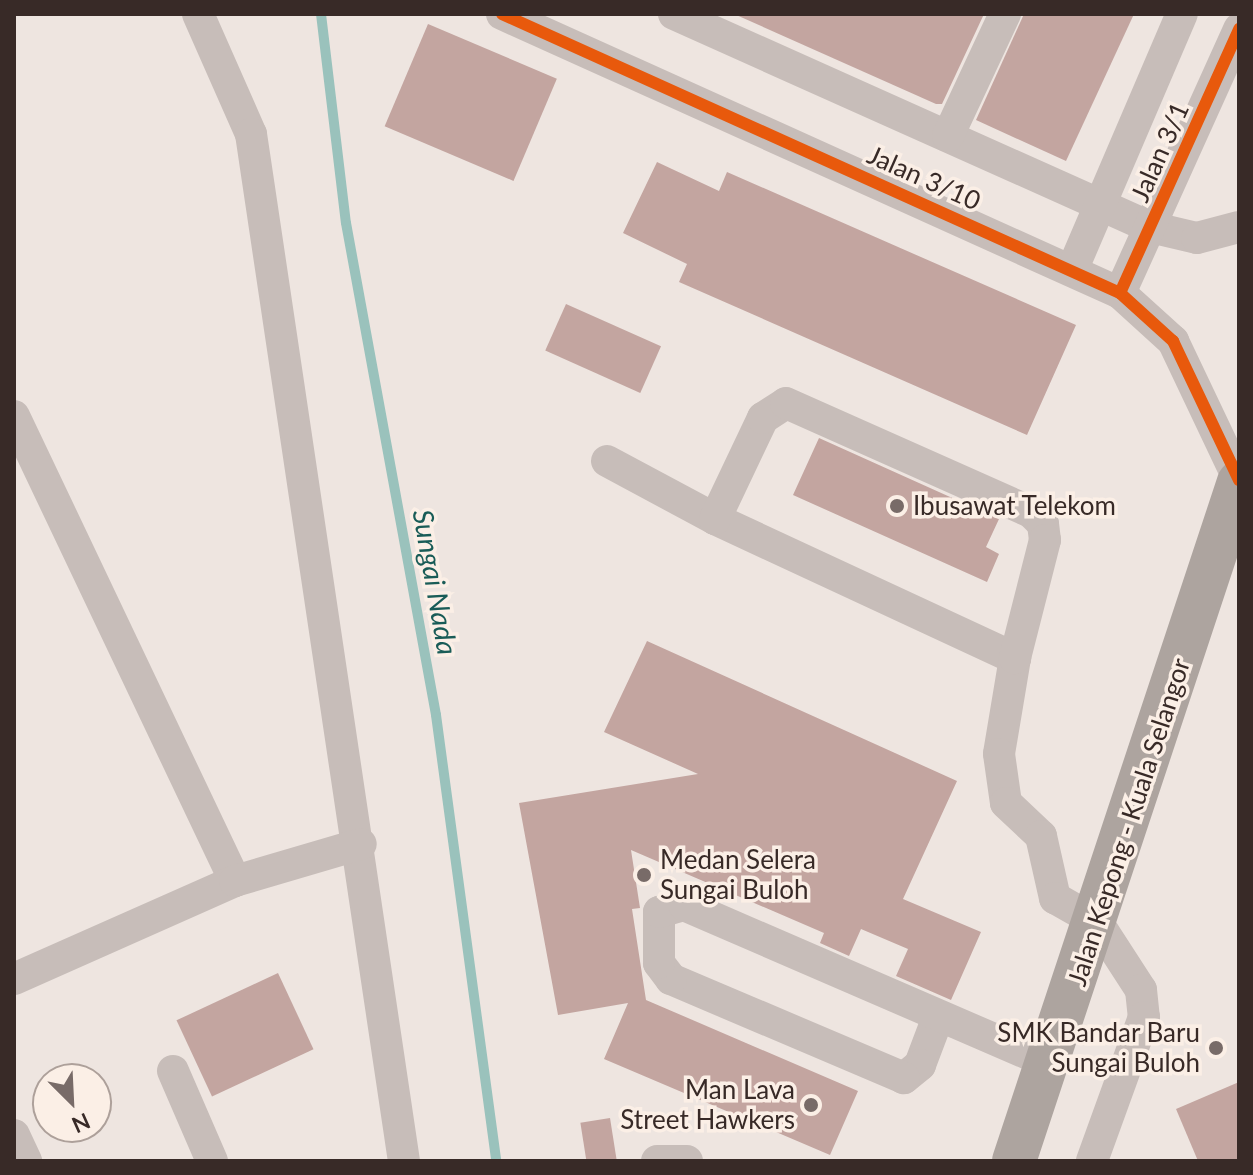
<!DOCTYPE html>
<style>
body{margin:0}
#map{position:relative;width:1253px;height:1175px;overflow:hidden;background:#eee5e0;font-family:Lato,sans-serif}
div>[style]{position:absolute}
.stream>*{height:10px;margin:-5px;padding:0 5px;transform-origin:5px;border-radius:5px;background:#9ac2bc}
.building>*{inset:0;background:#c3a5a0;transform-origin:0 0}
.minor>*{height:32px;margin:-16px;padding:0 16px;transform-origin:16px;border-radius:16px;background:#c7bdb9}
.highway>*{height:44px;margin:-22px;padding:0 22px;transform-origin:22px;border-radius:22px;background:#ada49f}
.cycleway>*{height:12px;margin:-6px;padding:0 6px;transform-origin:6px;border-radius:6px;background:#e8590c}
.dots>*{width:22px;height:22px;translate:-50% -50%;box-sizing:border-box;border:4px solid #fbefe6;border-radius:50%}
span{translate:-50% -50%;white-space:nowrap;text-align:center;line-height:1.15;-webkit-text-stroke:7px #fbefe6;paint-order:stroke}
.street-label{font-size:26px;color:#382a27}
.poi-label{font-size:26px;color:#382a27}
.left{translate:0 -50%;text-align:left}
.right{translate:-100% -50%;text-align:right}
.water-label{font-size:28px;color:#195c57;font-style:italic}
.frame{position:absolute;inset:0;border:16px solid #382a27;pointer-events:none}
.north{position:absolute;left:32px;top:1063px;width:80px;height:80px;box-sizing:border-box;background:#fbefe6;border:2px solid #ada09a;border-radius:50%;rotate:156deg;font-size:22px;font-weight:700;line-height:32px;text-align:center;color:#382a27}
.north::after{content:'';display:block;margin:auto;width:28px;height:36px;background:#786b68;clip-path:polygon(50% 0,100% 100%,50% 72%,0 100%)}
</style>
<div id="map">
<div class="stream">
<i style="left:321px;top:14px;width:210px;rotate:83.2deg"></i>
<i style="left:346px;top:223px;width:500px;rotate:79.63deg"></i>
<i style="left:436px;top:715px;width:450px;rotate:82.3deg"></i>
</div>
<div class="building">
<i style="clip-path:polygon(734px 14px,984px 14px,942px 104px,936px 104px)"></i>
<i style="clip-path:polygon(1024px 14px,1134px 14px,1066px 161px,976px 120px)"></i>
<i style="left:428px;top:24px;width:140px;height:111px;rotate:23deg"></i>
<i style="clip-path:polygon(657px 162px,719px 191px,727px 172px,1076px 325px,1027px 435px,679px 282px,687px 264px,623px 233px)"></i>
<i style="left:566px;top:304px;width:104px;height:51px;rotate:24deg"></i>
<i style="clip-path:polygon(819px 438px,999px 519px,986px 547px,999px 554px,987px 582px,793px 495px)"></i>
<i style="clip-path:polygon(647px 641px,957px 781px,903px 899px,981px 932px,951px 1000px,896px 976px,908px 949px,861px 929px,849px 956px,820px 943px,824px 933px,631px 850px,640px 908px,632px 909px,646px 1000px,858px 1091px,830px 1155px,604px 1059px,628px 1003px,558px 1015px,519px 803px,698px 774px,604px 732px)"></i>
<i style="left:278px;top:973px;width:84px;height:112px;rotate:65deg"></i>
<i style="clip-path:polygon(1239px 1082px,1239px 1161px,1198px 1161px,1176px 1109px)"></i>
<i style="left:610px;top:1118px;width:44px;height:30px;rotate:81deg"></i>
</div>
<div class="minor">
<i style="left:198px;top:14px;width:131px;rotate:66.2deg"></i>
<i style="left:251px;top:134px;width:1038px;rotate:81.53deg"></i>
<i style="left:502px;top:14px;width:678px;rotate:24.3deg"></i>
<i style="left:1120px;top:293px;width:72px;rotate:42.2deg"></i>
<i style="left:1173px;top:341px;width:154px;rotate:64.6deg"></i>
<i style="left:674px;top:14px;width:521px;rotate:24.11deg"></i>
<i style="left:1150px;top:227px;width:48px;rotate:13.2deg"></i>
<i style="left:1197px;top:238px;width:43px;rotate:-14.7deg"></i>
<i style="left:948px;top:136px;width:135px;rotate:-65deg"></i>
<i style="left:1073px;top:268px;width:276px;rotate:-66.8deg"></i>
<i style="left:1120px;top:293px;width:290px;rotate:-65.7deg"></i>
<i style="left:14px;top:416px;width:515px;rotate:64.58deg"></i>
<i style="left:607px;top:461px;width:123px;rotate:28.2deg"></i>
<i style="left:715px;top:519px;width:331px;rotate:24.9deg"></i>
<i style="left:1015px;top:658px;width:97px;rotate:99.5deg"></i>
<i style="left:999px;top:754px;width:49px;rotate:81.9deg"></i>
<i style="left:1006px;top:803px;width:48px;rotate:43.3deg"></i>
<i style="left:1041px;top:836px;width:64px;rotate:77.3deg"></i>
<i style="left:1055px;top:898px;width:48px;rotate:29.7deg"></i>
<i style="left:1097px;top:922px;width:81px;rotate:57.1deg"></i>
<i style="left:1141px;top:990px;width:27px;rotate:84deg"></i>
<i style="left:1144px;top:1017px;width:153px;rotate:109.9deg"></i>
<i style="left:715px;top:519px;width:112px;rotate:-64.6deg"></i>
<i style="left:763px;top:418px;width:27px;rotate:-33deg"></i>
<i style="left:786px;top:403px;width:268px;rotate:24deg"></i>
<i style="left:1031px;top:512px;width:17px;rotate:45deg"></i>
<i style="left:1043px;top:524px;width:16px;rotate:83deg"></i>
<i style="left:1045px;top:540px;width:122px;rotate:104.3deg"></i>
<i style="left:14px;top:979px;width:242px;rotate:-23.9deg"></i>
<i style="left:235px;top:881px;width:131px;rotate:-16.4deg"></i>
<i style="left:938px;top:1017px;width:51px;rotate:110.6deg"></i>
<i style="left:920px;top:1065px;width:21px;rotate:141deg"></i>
<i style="left:904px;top:1078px;width:253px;rotate:-157deg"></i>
<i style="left:671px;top:979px;width:20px;rotate:-127deg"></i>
<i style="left:659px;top:963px;width:51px;rotate:-90deg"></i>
<i style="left:659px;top:912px;width:26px;rotate:-16deg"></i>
<i style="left:684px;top:905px;width:398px;rotate:23.4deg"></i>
<i style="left:173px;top:1071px;width:98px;rotate:66.6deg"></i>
<i style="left:14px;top:1135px;width:29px;rotate:65deg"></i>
<i style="left:657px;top:1161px;width:30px"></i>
</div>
<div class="highway">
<i style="left:1014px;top:1161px;width:715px;rotate:-71.67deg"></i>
</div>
<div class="cycleway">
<i style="left:502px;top:14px;width:678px;rotate:24.3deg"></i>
<i style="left:1120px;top:293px;width:72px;rotate:42.2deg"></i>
<i style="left:1173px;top:341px;width:154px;rotate:64.6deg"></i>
<i style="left:1120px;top:293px;width:290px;rotate:-65.7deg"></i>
</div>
<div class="dots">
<i style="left:897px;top:506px;background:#786b68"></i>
<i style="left:644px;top:875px;background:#786b68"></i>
<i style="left:1216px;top:1048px;background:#786b68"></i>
<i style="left:811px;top:1105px;background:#786b68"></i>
</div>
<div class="street-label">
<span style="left:1160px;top:152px;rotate:-66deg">Jalan 3/1</span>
<span style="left:924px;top:178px;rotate:24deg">Jalan 3/10</span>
<span style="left:1129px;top:822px;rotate:-72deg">Jalan Kepong - Kuala Selangor</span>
</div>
<div class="poi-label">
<span class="left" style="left:913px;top:506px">Ibusawat Telekom</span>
<span class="left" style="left:660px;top:875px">Medan Selera<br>Sungai Buloh</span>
<span class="right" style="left:1200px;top:1048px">SMK Bandar Baru<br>Sungai Buloh</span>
<span class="right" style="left:795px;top:1105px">Man Lava<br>Street Hawkers</span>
</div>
<div class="water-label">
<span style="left:436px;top:582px;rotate:80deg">Sungai Nada</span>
</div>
<div class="frame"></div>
<div class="north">N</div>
</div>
